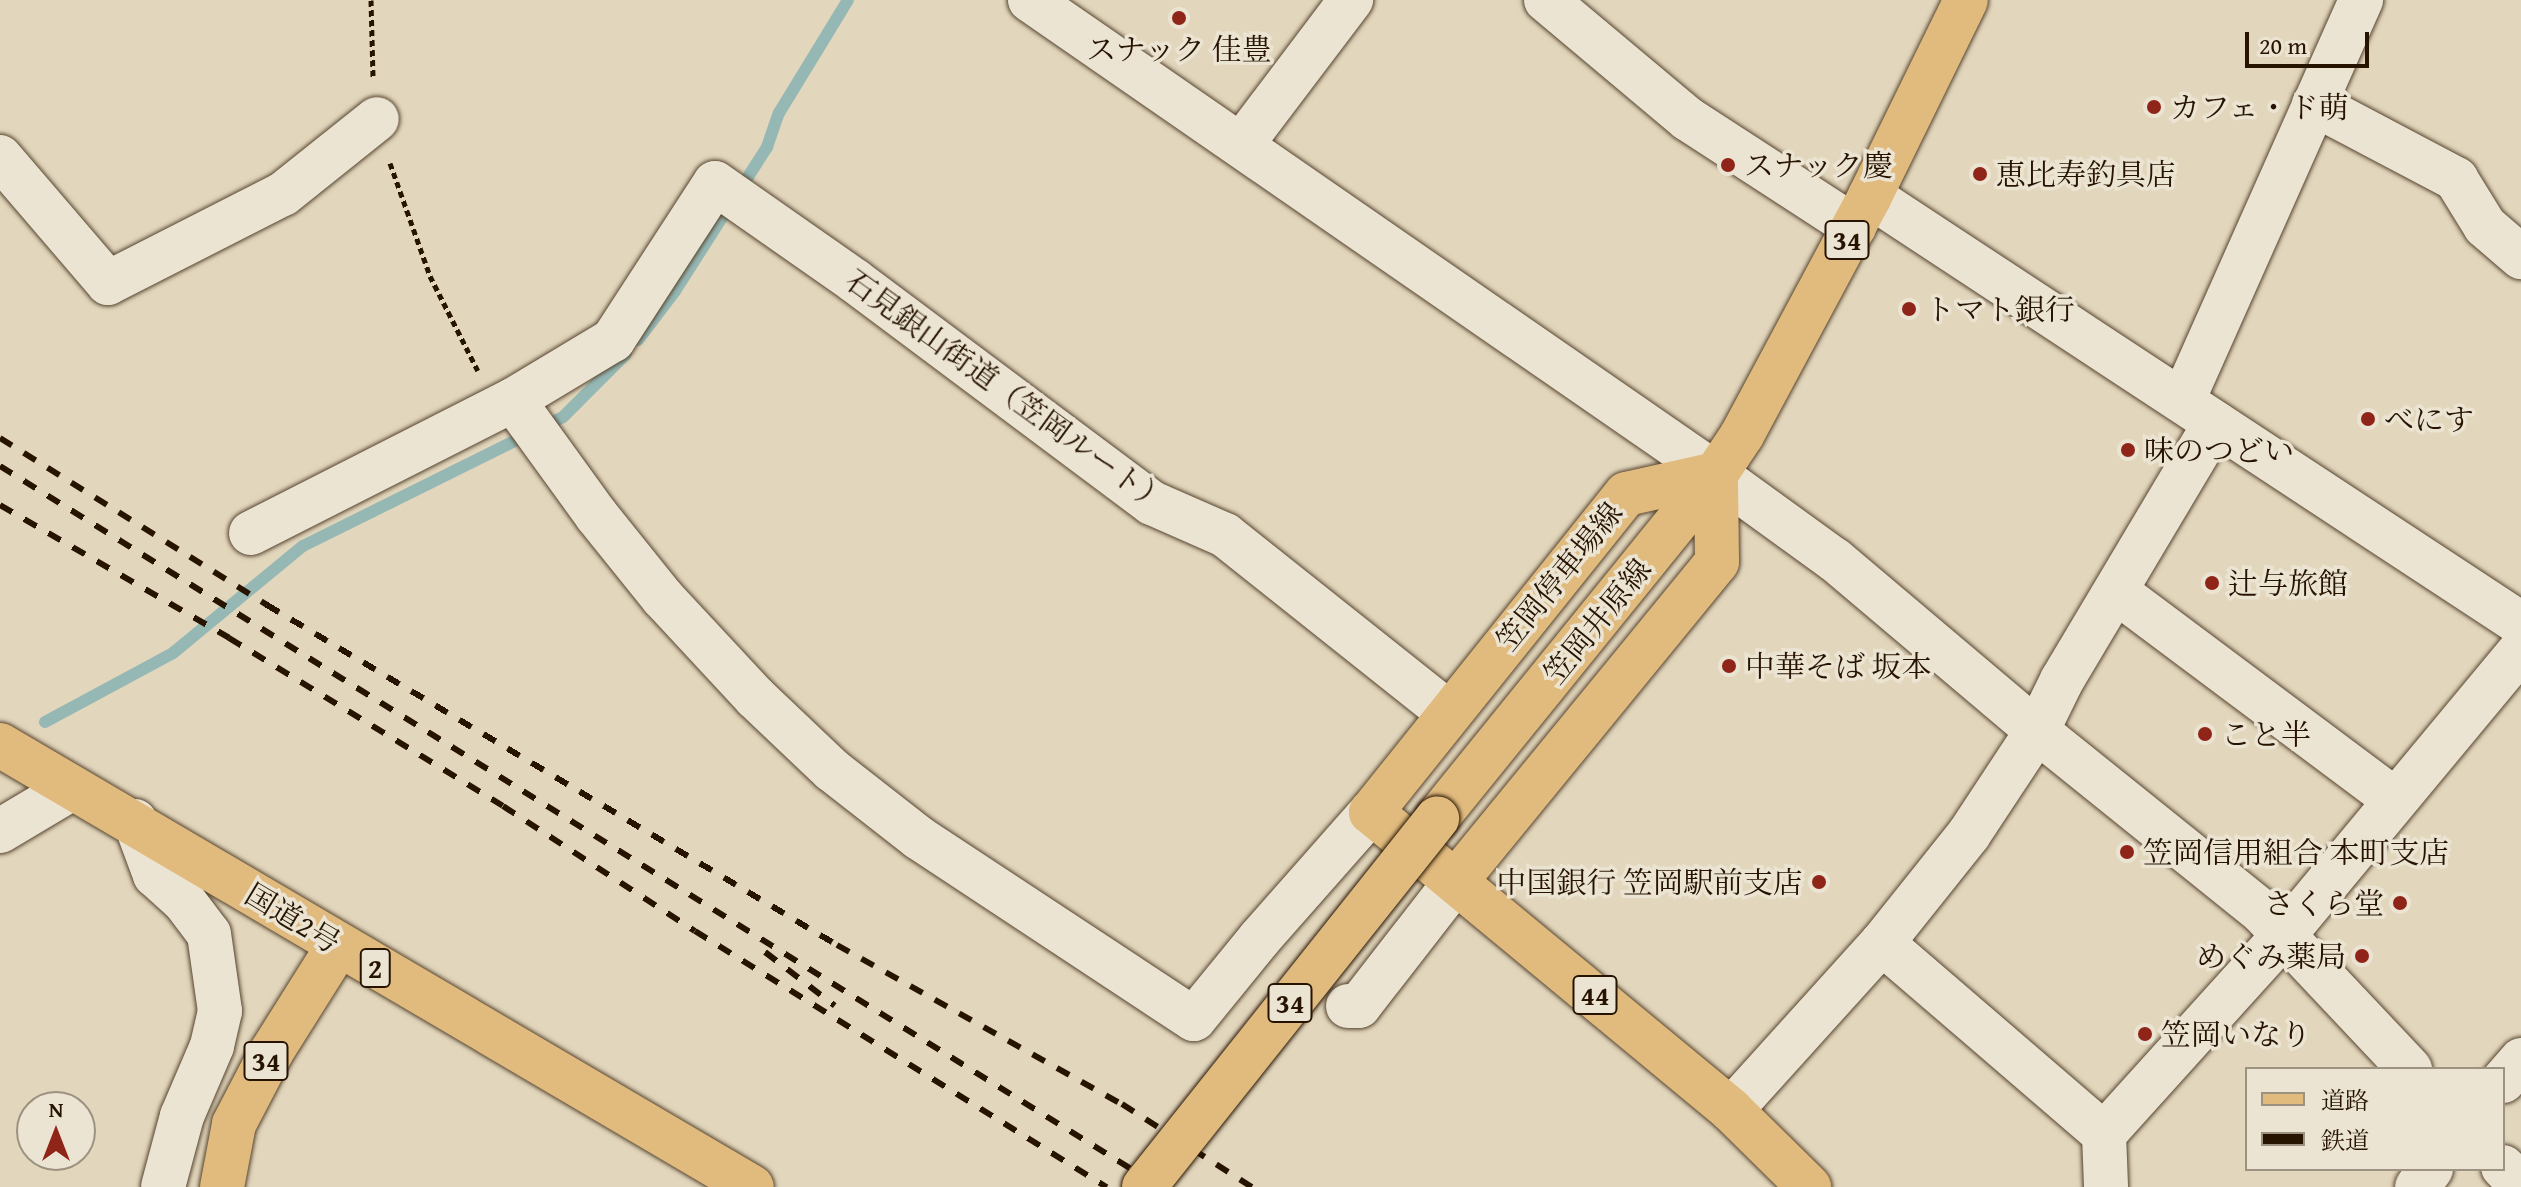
<!DOCTYPE html>
<meta charset="utf-8">
<style>
body{margin:0}
#map{position:relative;width:2521px;height:1187px;overflow:hidden;background:#e2d6bc;font-family:"Gentium Book Plus","Noto Serif JP",serif}
div>[style]{position:absolute}
.stream>*{height:12px;margin:-6px;padding:0 6px;transform-origin:6px;border-radius:6px;background:#95b8b5}
.path>*{height:5px;margin-top:-2.5px;transform-origin:0;background:repeating-linear-gradient(90deg,#271400 0 6px,transparent 0 10px)}
.roads{filter:drop-shadow(0 0 2px #56442f) drop-shadow(0 0 2px #56442f)}
.minor>*{height:44px;margin:-22px;padding:0 22px;transform-origin:22px;border-radius:22px;background:#ece4d3}
.major>*{height:44px;margin:-22px;padding:0 22px;transform-origin:22px;border-radius:22px;background:#e1bb7e}
.highway>*{height:44px;margin:-22px;padding:0 22px;transform-origin:22px;border-radius:22px;background:#e1bb7e}
.rail>*{height:6px;margin-top:-3px;transform-origin:0;background:repeating-linear-gradient(90deg,#271400 0 14px,transparent 0 28px)}
.bridges{filter:drop-shadow(0 0 2px #271400) drop-shadow(0 0 2px #271400)}
.major-bridge>*{height:44px;margin:-22px;padding:0 22px;transform-origin:22px;border-radius:22px;background:#e1bb7e}
.dots>*{width:22px;height:22px;translate:-50% -50%;box-sizing:border-box;border:4px solid #ece4d3;border-radius:50%}
span{translate:-50% -50%;white-space:nowrap;text-align:center;line-height:1.15;-webkit-text-stroke:7px #ece4d3;paint-order:stroke}
.shield-label span{padding:2px 6px;background:#ece4d3;border:2px solid;border-radius:6px;-webkit-text-stroke-width:0}
.shield-label{font-size:28px;color:#271400;font-weight:700}
.poi-label{font-size:30px;color:#271400}
.left{translate:0 -50%;text-align:left}
.right{translate:-100% -50%;text-align:right}
.street-label{font-size:30px;color:#271400}
.legend{position:absolute;left:2245px;top:1067px;width:260px;height:104px;box-sizing:border-box;background:#ece4d3;border:2px solid #9d917f;margin:0;padding:10px 14px;list-style:none;font-size:24px;color:#271400}
.legend li{display:flex;align-items:center;gap:16px;height:40px}
.legend b{width:40px;border:2px solid #9d917f}
.north{position:absolute;left:16px;top:1091px;width:80px;height:80px;box-sizing:border-box;background:#ece4d3;border:2px solid #9d917f;border-radius:50%;rotate:0deg;font-size:22px;font-weight:700;line-height:32px;text-align:center;color:#271400}
.north::after{content:'';display:block;margin:auto;width:28px;height:36px;background:#8f2418;clip-path:polygon(50% 0,100% 100%,50% 72%,0 100%)}
.scale{position:absolute;left:2245px;top:32px;width:124px;height:36px;box-sizing:border-box;border:4px solid #271400;border-top:0;padding-left:10px;font-size:24px;line-height:28px;white-space:nowrap;color:#271400;-webkit-text-stroke:6px #ece4d3;paint-order:stroke}
</style>
<div id="map">
<div class="stream">
<i style="left:638px;top:340px;width:61px;rotate:-52.9deg"></i>
<i style="left:675px;top:291px;width:171px;rotate:-57.4deg"></i>
<i style="left:767px;top:147px;width:36px;rotate:-71deg"></i>
<i style="left:779px;top:113px;width:132px;rotate:-58.6deg"></i>
<i style="left:45px;top:722px;width:145px;rotate:-28.3deg"></i>
<i style="left:173px;top:653px;width:168px;rotate:-39.5deg"></i>
<i style="left:303px;top:546px;width:290px;rotate:-26.4deg"></i>
<i style="left:563px;top:417px;width:89px;rotate:-45deg"></i>
</div>
<div class="path">
<i style="left:371px;top:0;width:79px;rotate:88.5deg"></i>
<i style="left:390px;top:163px;width:120px;rotate:70.5deg"></i>
<i style="left:430px;top:276px;width:106px;rotate:63.2deg"></i>
</div>
<div class="roads">
<div class="minor">
<i style="left:1030px;top:0;width:834px;rotate:34.64deg"></i>
<i style="left:1716px;top:474px;width:147px;rotate:35.9deg"></i>
<i style="left:1835px;top:560px;width:265px;rotate:40.2deg"></i>
<i style="left:2037px;top:731px;width:286px;rotate:38.8deg"></i>
<i style="left:2260px;top:910px;width:219px;rotate:46.7deg"></i>
<i style="left:1546px;top:0;width:185px;rotate:40deg"></i>
<i style="left:1688px;top:119px;width:198px;rotate:33deg"></i>
<i style="left:2314px;top:104px;width:161px;rotate:27.8deg"></i>
<i style="left:2456px;top:179px;width:55px;rotate:58.3deg"></i>
<i style="left:2485px;top:226px;width:48px;rotate:40.7deg"></i>
<i style="left:1242px;top:144px;width:181px;rotate:-52.9deg"></i>
<i style="left:0;top:157px;width:166px;rotate:49.4deg"></i>
<i style="left:108px;top:283px;width:196px;rotate:-27deg"></i>
<i style="left:283px;top:194px;width:120px;rotate:-38.6deg"></i>
<i style="left:1870px;top:196px;width:779px;rotate:33.32deg"></i>
<i style="left:513px;top:400px;width:143px;rotate:54.1deg"></i>
<i style="left:597px;top:516px;width:105px;rotate:51.2deg"></i>
<i style="left:663px;top:598px;width:135px;rotate:47.1deg"></i>
<i style="left:755px;top:697px;width:106px;rotate:43.5deg"></i>
<i style="left:832px;top:770px;width:110px;rotate:38deg"></i>
<i style="left:919px;top:838px;width:329px;rotate:33.4deg"></i>
<i style="left:1194px;top:1019px;width:104px;rotate:-50.8deg"></i>
<i style="left:1260px;top:938px;width:168px;rotate:-48.6deg"></i>
<i style="left:2183px;top:400px;width:438px;rotate:-66deg"></i>
<i style="left:251px;top:533px;width:294px;rotate:-26.9deg"></i>
<i style="left:513px;top:400px;width:117px;rotate:-31deg"></i>
<i style="left:613px;top:340px;width:187px;rotate:-57deg"></i>
<i style="left:715px;top:183px;width:171px;rotate:35deg"></i>
<i style="left:855px;top:281px;width:371px;rotate:36.8deg"></i>
<i style="left:1152px;top:503px;width:80px;rotate:23.7deg"></i>
<i style="left:1225px;top:535px;width:286px;rotate:38.5deg"></i>
<i style="left:2117px;top:592px;width:346px;rotate:36.8deg"></i>
<i style="left:135px;top:821px;width:58px;rotate:69.7deg"></i>
<i style="left:155px;top:875px;width:39px;rotate:42deg"></i>
<i style="left:184px;top:901px;width:41px;rotate:52.9deg"></i>
<i style="left:209px;top:934px;width:78px;rotate:81.9deg"></i>
<i style="left:220px;top:1011px;width:36px;rotate:103deg"></i>
<i style="left:212px;top:1046px;width:76px;rotate:113.2deg"></i>
<i style="left:182px;top:1116px;width:73px;rotate:105deg"></i>
<i style="left:0;top:831px;width:84px;rotate:-30.8deg"></i>
<i style="left:1882px;top:943px;width:293px;rotate:40.7deg"></i>
<i style="left:2104px;top:1134px;width:270px;rotate:-47.9deg"></i>
<i style="left:2285px;top:934px;width:369px;rotate:-50.3deg"></i>
<i style="left:1348px;top:1006px;width:11px"></i>
<i style="left:1359px;top:1006px;width:158px;rotate:-52.2deg"></i>
<i style="left:2503px;top:1081px;width:28px;rotate:-49deg"></i>
<i style="left:1731px;top:1110px;width:225px;rotate:-47.9deg"></i>
<i style="left:1882px;top:943px;width:139px;rotate:-51.4deg"></i>
<i style="left:1969px;top:834px;width:123px;rotate:-56.6deg"></i>
<i style="left:2037px;top:731px;width:57px;rotate:-63.9deg"></i>
<i style="left:2062px;top:680px;width:299px;rotate:-59.2deg"></i>
<i style="left:2104px;top:1134px;width:53px;rotate:87.8deg"></i>
<i style="left:2503px;top:1167px;width:25px;rotate:45deg"></i>
<i style="left:2417px;top:1187px;width:23px;rotate:-52deg"></i>
</div>
<div class="major">
<i style="left:1716px;top:474px;width:92px;rotate:167.5deg"></i>
<i style="left:1626px;top:494px;width:408px;rotate:128.7deg"></i>
<i style="left:1371px;top:812px;width:467px;rotate:39.6deg"></i>
<i style="left:1731px;top:1110px;width:110px;rotate:44.6deg"></i>
<i style="left:1437px;top:818px;width:443px;rotate:-51deg"></i>
<i style="left:1716px;top:474px;width:47px;rotate:-56.3deg"></i>
<i style="left:1742px;top:435px;width:271px;rotate:-61.8deg"></i>
<i style="left:1870px;top:196px;width:218px;rotate:-63.9deg"></i>
<i style="left:1456px;top:881px;width:412px;rotate:-50.7deg"></i>
<i style="left:1717px;top:562px;width:88px;rotate:-90.7deg"></i>
<i style="left:222px;top:1187px;width:64px;rotate:-79.2deg"></i>
<i style="left:234px;top:1124px;width:82px;rotate:-62.5deg"></i>
<i style="left:272px;top:1051px;width:124px;rotate:-57.8deg"></i>
</div>
<div class="highway">
<i style="left:0;top:745px;width:872px;rotate:30.45deg"></i>
</div>
</div>
<div class="rail">
<i style="left:0;top:438px;width:315px;rotate:32deg"></i>
<i style="left:267px;top:605px;width:664px;rotate:30.82deg"></i>
<i style="left:837px;top:945px;width:326px;rotate:29.2deg"></i>
<i style="left:1122px;top:1104px;width:154px;rotate:32.6deg"></i>
<i style="left:0;top:466px;width:1366px;rotate:31.86deg"></i>
<i style="left:0;top:505px;width:265px;rotate:30.1deg"></i>
<i style="left:229px;top:638px;width:321px;rotate:31.5deg"></i>
<i style="left:503px;top:806px;width:229px;rotate:33.1deg"></i>
<i style="left:695px;top:931px;width:485px;rotate:31.9deg"></i>
<i style="left:765px;top:952px;width:88px;rotate:37.6deg"></i>
</div>
<div class="bridges">
<div class="major-bridge">
<i style="left:1144px;top:1187px;width:471px;rotate:-51.5deg"></i>
</div>
</div>
<div class="dots">
<i style="left:1179px;top:18px;background:#8f2418"></i>
<i style="left:2154px;top:107px;background:#8f2418"></i>
<i style="left:1728px;top:165px;background:#8f2418"></i>
<i style="left:1980px;top:174px;background:#8f2418"></i>
<i style="left:1909px;top:309px;background:#8f2418"></i>
<i style="left:2368px;top:419px;background:#8f2418"></i>
<i style="left:2128px;top:450px;background:#8f2418"></i>
<i style="left:2212px;top:583px;background:#8f2418"></i>
<i style="left:1729px;top:666px;background:#8f2418"></i>
<i style="left:2205px;top:734px;background:#8f2418"></i>
<i style="left:2127px;top:852px;background:#8f2418"></i>
<i style="left:1819px;top:882px;background:#8f2418"></i>
<i style="left:2400px;top:903px;background:#8f2418"></i>
<i style="left:2362px;top:956px;background:#8f2418"></i>
<i style="left:2145px;top:1034px;background:#8f2418"></i>
</div>
<div class="shield-label">
<span style="left:1847px;top:240px">34</span>
<span style="left:375px;top:968px">2</span>
<span style="left:1595px;top:995px">44</span>
<span style="left:1290px;top:1003px">34</span>
<span style="left:266px;top:1061px">34</span>
</div>
<div class="poi-label">
<span style="left:1179px;top:49px">スナック 佳豊</span>
<span class="left" style="left:2170px;top:107px">カフェ・ド萌</span>
<span class="left" style="left:1744px;top:165px">スナック慶</span>
<span class="left" style="left:1996px;top:174px">恵比寿釣具店</span>
<span class="left" style="left:1925px;top:309px">トマト銀行</span>
<span class="left" style="left:2384px;top:419px">べにす</span>
<span class="left" style="left:2144px;top:450px">味のつどい</span>
<span class="left" style="left:2228px;top:583px">辻与旅館</span>
<span class="left" style="left:1745px;top:666px">中華そば 坂本</span>
<span class="left" style="left:2221px;top:734px">こと半</span>
<span class="left" style="left:2143px;top:852px">笠岡信用組合 本町支店</span>
<span class="right" style="left:1803px;top:882px">中国銀行 笠岡駅前支店</span>
<span class="right" style="left:2384px;top:903px">さくら堂</span>
<span class="right" style="left:2346px;top:956px">めぐみ薬局</span>
<span class="left" style="left:2161px;top:1034px">笠岡いなり</span>
</div>
<div class="street-label">
<span style="left:1007px;top:391px;rotate:36deg">石見銀山街道（笠岡ルート）</span>
<span style="left:1559px;top:576px;rotate:-51deg">笠岡停車場線</span>
<span style="left:1597px;top:621px;rotate:-51deg">笠岡井原線</span>
<span style="left:293px;top:918px;rotate:31deg">国道2号</span>
</div>
<ul class="legend">
<li><b style="height:10px;background:#e1bb7e"></b>道路</li>
<li><b style="height:10px;background:#271400"></b>鉄道</li>
</ul>
<div class="north">N</div>
<div class="scale">20 m</div>
</div>
